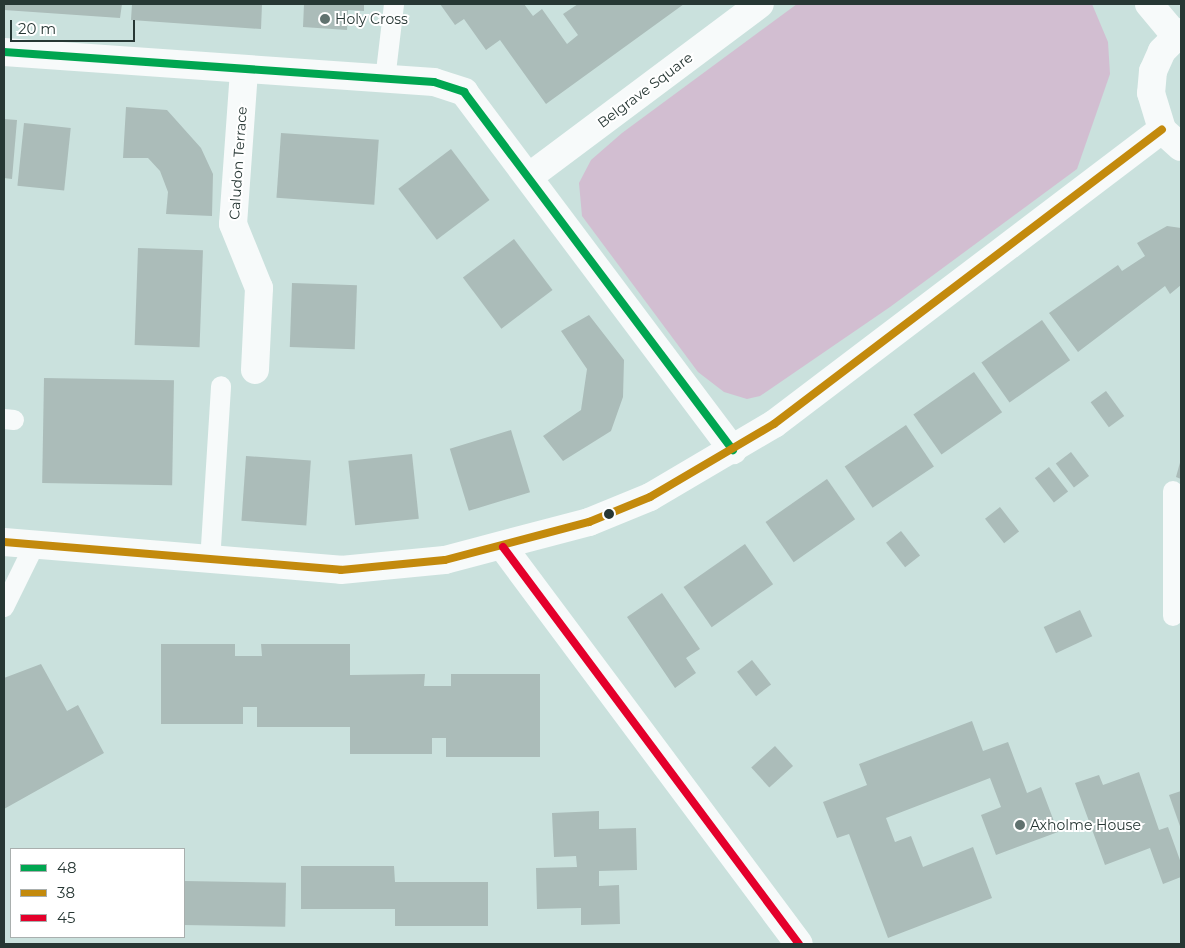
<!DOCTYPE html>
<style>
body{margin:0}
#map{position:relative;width:1185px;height:948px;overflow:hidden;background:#cae1dd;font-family:Montserrat,sans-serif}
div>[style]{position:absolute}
.green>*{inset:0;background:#d2bed1}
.building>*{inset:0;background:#abbcb9;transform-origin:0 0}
.service>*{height:20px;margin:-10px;padding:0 10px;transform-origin:10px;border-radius:10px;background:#f7fafa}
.minor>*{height:28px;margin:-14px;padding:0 14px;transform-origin:14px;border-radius:14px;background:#f7fafa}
.tertiary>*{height:28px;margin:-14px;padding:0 14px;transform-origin:14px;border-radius:14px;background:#f7fafa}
.bus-1>*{height:8px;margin:-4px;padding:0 4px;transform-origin:4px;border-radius:4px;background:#00a651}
.bus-2>*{height:8px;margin:-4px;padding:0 4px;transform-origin:4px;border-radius:4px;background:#c38a0d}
.bus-3>*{height:8px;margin:-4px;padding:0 4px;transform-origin:4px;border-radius:4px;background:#e4002b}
.dots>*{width:14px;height:14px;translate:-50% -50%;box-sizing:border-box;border:2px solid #fff;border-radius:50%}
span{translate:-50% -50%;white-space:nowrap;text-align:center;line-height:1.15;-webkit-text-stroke:4px #fff;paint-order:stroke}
.poi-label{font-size:14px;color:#273734}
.left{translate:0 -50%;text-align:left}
.street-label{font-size:14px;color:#273734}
.frame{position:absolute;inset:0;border:5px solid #273734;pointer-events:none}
.legend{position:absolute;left:10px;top:848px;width:175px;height:90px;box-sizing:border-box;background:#fff;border:1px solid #a9afae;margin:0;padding:6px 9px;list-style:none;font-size:15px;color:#273734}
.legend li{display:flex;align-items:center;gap:10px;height:25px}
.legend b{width:25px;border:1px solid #a9afae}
.scale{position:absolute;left:10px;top:20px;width:125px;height:22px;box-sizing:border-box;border:2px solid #273734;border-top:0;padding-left:6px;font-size:15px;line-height:18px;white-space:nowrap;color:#273734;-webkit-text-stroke:4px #fff;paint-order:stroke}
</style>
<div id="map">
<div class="green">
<i style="clip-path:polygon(797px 4px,1092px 4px,1108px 42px,1110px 74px,1077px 169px,890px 307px,760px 396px,747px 399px,724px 392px,698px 372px,582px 216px,579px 183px,591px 160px,622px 133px)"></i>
</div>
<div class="building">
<i style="clip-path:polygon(4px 4px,122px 4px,120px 18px,4px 10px)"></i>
<i style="clip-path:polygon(132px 4px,262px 4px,261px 29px,131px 20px)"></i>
<i style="clip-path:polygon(304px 4px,364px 4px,364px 11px,348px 10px,347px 30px,303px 27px)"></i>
<i style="clip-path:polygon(440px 4px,524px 4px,533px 16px,542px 9px,567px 44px,578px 35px,563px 14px,578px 4px,684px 4px,546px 104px,500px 40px,486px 50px,464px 19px,455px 25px)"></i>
<i style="clip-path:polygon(126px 107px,167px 110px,201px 148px,213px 174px,212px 216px,166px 214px,168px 192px,160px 171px,148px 158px,123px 158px)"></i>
<i style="clip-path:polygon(4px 119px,17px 120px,12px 179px,4px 178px)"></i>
<i style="left:24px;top:123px;width:47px;height:63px;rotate:6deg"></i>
<i style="left:281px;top:133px;width:98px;height:65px;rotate:4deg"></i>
<i style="left:451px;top:149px;width:64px;height:66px;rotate:53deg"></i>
<i style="clip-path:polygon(1167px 226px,1181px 228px,1181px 285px,1170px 294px,1165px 286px,1078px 352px,1049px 313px,1118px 265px,1122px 271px,1145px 256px,1137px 243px)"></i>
<i style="left:514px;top:239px;width:64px;height:64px;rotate:53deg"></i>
<i style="left:138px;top:248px;width:65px;height:97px;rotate:2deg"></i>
<i style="left:292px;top:283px;width:65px;height:64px;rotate:2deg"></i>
<i style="clip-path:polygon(589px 315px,624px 360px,623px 397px,611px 431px,563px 461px,543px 436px,581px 410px,587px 369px,561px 331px)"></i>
<i style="left:1042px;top:320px;width:49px;height:74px;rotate:55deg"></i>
<i style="left:974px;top:372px;width:49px;height:74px;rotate:55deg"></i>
<i style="left:44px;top:378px;width:130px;height:105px;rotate:1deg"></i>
<i style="left:1106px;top:391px;width:31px;height:19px;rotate:54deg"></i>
<i style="left:906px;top:425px;width:50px;height:74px;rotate:56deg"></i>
<i style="left:511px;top:430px;width:65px;height:64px;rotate:73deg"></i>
<i style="left:1071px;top:452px;width:30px;height:19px;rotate:53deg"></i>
<i style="left:412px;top:454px;width:65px;height:64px;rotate:84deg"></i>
<i style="left:246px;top:456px;width:65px;height:65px;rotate:4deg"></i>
<i style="clip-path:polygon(1181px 459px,1181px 479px,1176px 477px)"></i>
<i style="left:1049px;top:467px;width:31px;height:18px;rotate:52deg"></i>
<i style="left:827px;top:479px;width:49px;height:75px;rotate:55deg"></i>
<i style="left:1000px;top:507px;width:31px;height:19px;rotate:52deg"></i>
<i style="left:901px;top:531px;width:31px;height:19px;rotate:52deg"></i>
<i style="left:745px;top:544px;width:49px;height:75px;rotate:55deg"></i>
<i style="clip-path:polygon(662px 593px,700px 649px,686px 658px,696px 673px,675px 688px,627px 617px)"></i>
<i style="left:1080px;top:610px;width:29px;height:40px;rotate:65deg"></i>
<i style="clip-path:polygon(161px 644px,235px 644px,235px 656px,262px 656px,261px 644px,350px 644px,350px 675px,425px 674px,424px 686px,451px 686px,451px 674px,540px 674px,540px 757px,446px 757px,446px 738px,432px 738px,432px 754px,350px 754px,350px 727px,257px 727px,257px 707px,243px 707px,243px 724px,161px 724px)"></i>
<i style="left:752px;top:660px;width:31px;height:19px;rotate:52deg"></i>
<i style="clip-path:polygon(41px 664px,67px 711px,78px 705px,104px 753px,4px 809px,4px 678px)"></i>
<i style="clip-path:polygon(972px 721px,983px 751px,1008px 742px,1027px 793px,1041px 787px,1058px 832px,996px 855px,981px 815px,1001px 807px,990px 778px,886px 818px,895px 842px,911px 836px,923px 867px,973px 847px,992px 898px,888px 938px,849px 834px,837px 838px,823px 802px,867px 785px,859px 764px)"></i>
<i style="left:775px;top:746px;width:27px;height:32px;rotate:48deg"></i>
<i style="clip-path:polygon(1139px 772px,1159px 830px,1168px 827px,1181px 863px,1181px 877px,1163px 884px,1150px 848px,1105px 865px,1075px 783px,1099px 775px,1103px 785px)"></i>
<i style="clip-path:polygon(1181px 791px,1181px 829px,1169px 795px)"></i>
<i style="clip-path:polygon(599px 811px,599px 829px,636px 828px,637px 870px,599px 871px,599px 886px,619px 885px,620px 924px,581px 925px,581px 908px,537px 909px,536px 868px,577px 867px,576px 856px,554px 857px,552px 813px)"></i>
<i style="clip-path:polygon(301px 866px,394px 866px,395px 882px,488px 882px,488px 926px,395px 926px,395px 909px,301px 909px)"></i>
<i style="left:184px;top:881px;width:102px;height:44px;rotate:1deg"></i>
</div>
<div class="service">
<i style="left:385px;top:80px;width:77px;rotate:-83.2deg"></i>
<i style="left:4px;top:419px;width:10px;rotate:6deg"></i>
<i style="left:1173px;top:491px;width:125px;rotate:90deg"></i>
<i style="left:210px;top:562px;width:176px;rotate:-86.4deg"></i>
<i style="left:4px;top:607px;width:68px;rotate:-63.8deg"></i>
</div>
<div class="minor">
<i style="left:4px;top:52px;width:431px;rotate:4deg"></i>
<i style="left:434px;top:82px;width:32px;rotate:18deg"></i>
<i style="left:464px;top:92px;width:448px;rotate:53.1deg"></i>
<i style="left:244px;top:71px;width:153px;rotate:94.1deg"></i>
<i style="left:233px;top:224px;width:69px;rotate:67.9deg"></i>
<i style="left:259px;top:288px;width:82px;rotate:92.8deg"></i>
<i style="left:530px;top:176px;width:287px;rotate:-36.8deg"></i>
<i style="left:4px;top:542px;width:338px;rotate:4.7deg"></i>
<i style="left:341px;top:570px;width:104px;rotate:-5.5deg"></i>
<i style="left:445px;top:560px;width:149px;rotate:-14.8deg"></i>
<i style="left:589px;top:522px;width:66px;rotate:-22.3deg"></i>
<i style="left:650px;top:497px;width:144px;rotate:-30.5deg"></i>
<i style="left:774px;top:424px;width:487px;rotate:-37.2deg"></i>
<i style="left:503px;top:547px;width:495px;rotate:53.3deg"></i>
</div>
<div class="tertiary">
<i style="left:1149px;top:4px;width:40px;rotate:50deg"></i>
<i style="left:1181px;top:32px;width:27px;rotate:135deg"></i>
<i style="left:1162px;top:51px;width:22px;rotate:114deg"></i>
<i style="left:1153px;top:71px;width:22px;rotate:95deg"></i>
<i style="left:1151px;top:93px;width:39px;rotate:73deg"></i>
<i style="left:1162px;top:130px;width:25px;rotate:42deg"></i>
</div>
<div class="bus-1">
<i style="left:4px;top:52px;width:431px;rotate:4deg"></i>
<i style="left:434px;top:82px;width:32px;rotate:18deg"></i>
<i style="left:464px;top:92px;width:448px;rotate:53.1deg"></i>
</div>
<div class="bus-2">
<i style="left:4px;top:542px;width:338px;rotate:4.7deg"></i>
<i style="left:341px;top:570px;width:104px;rotate:-5.5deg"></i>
<i style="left:445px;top:560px;width:149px;rotate:-14.8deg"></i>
<i style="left:589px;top:522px;width:66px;rotate:-22.3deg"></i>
<i style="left:650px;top:497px;width:144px;rotate:-30.5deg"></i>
<i style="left:774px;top:424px;width:487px;rotate:-37.2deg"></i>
</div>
<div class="bus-3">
<i style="left:503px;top:547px;width:495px;rotate:53.3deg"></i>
</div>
<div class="dots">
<i style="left:325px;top:19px;background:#60726f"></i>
<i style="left:609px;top:514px;background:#273734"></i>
<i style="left:1020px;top:825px;background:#60726f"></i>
</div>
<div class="poi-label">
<span class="left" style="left:335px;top:19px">Holy Cross</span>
<span class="left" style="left:1030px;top:825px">Axholme House</span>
</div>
<div class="street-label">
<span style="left:645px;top:90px;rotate:-37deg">Belgrave Square</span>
<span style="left:238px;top:163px;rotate:-86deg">Caludon Terrace</span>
</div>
<div class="frame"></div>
<ul class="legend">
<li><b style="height:6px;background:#00a651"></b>48</li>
<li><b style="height:6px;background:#c38a0d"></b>38</li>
<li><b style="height:6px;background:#e4002b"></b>45</li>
</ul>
<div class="scale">20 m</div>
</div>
